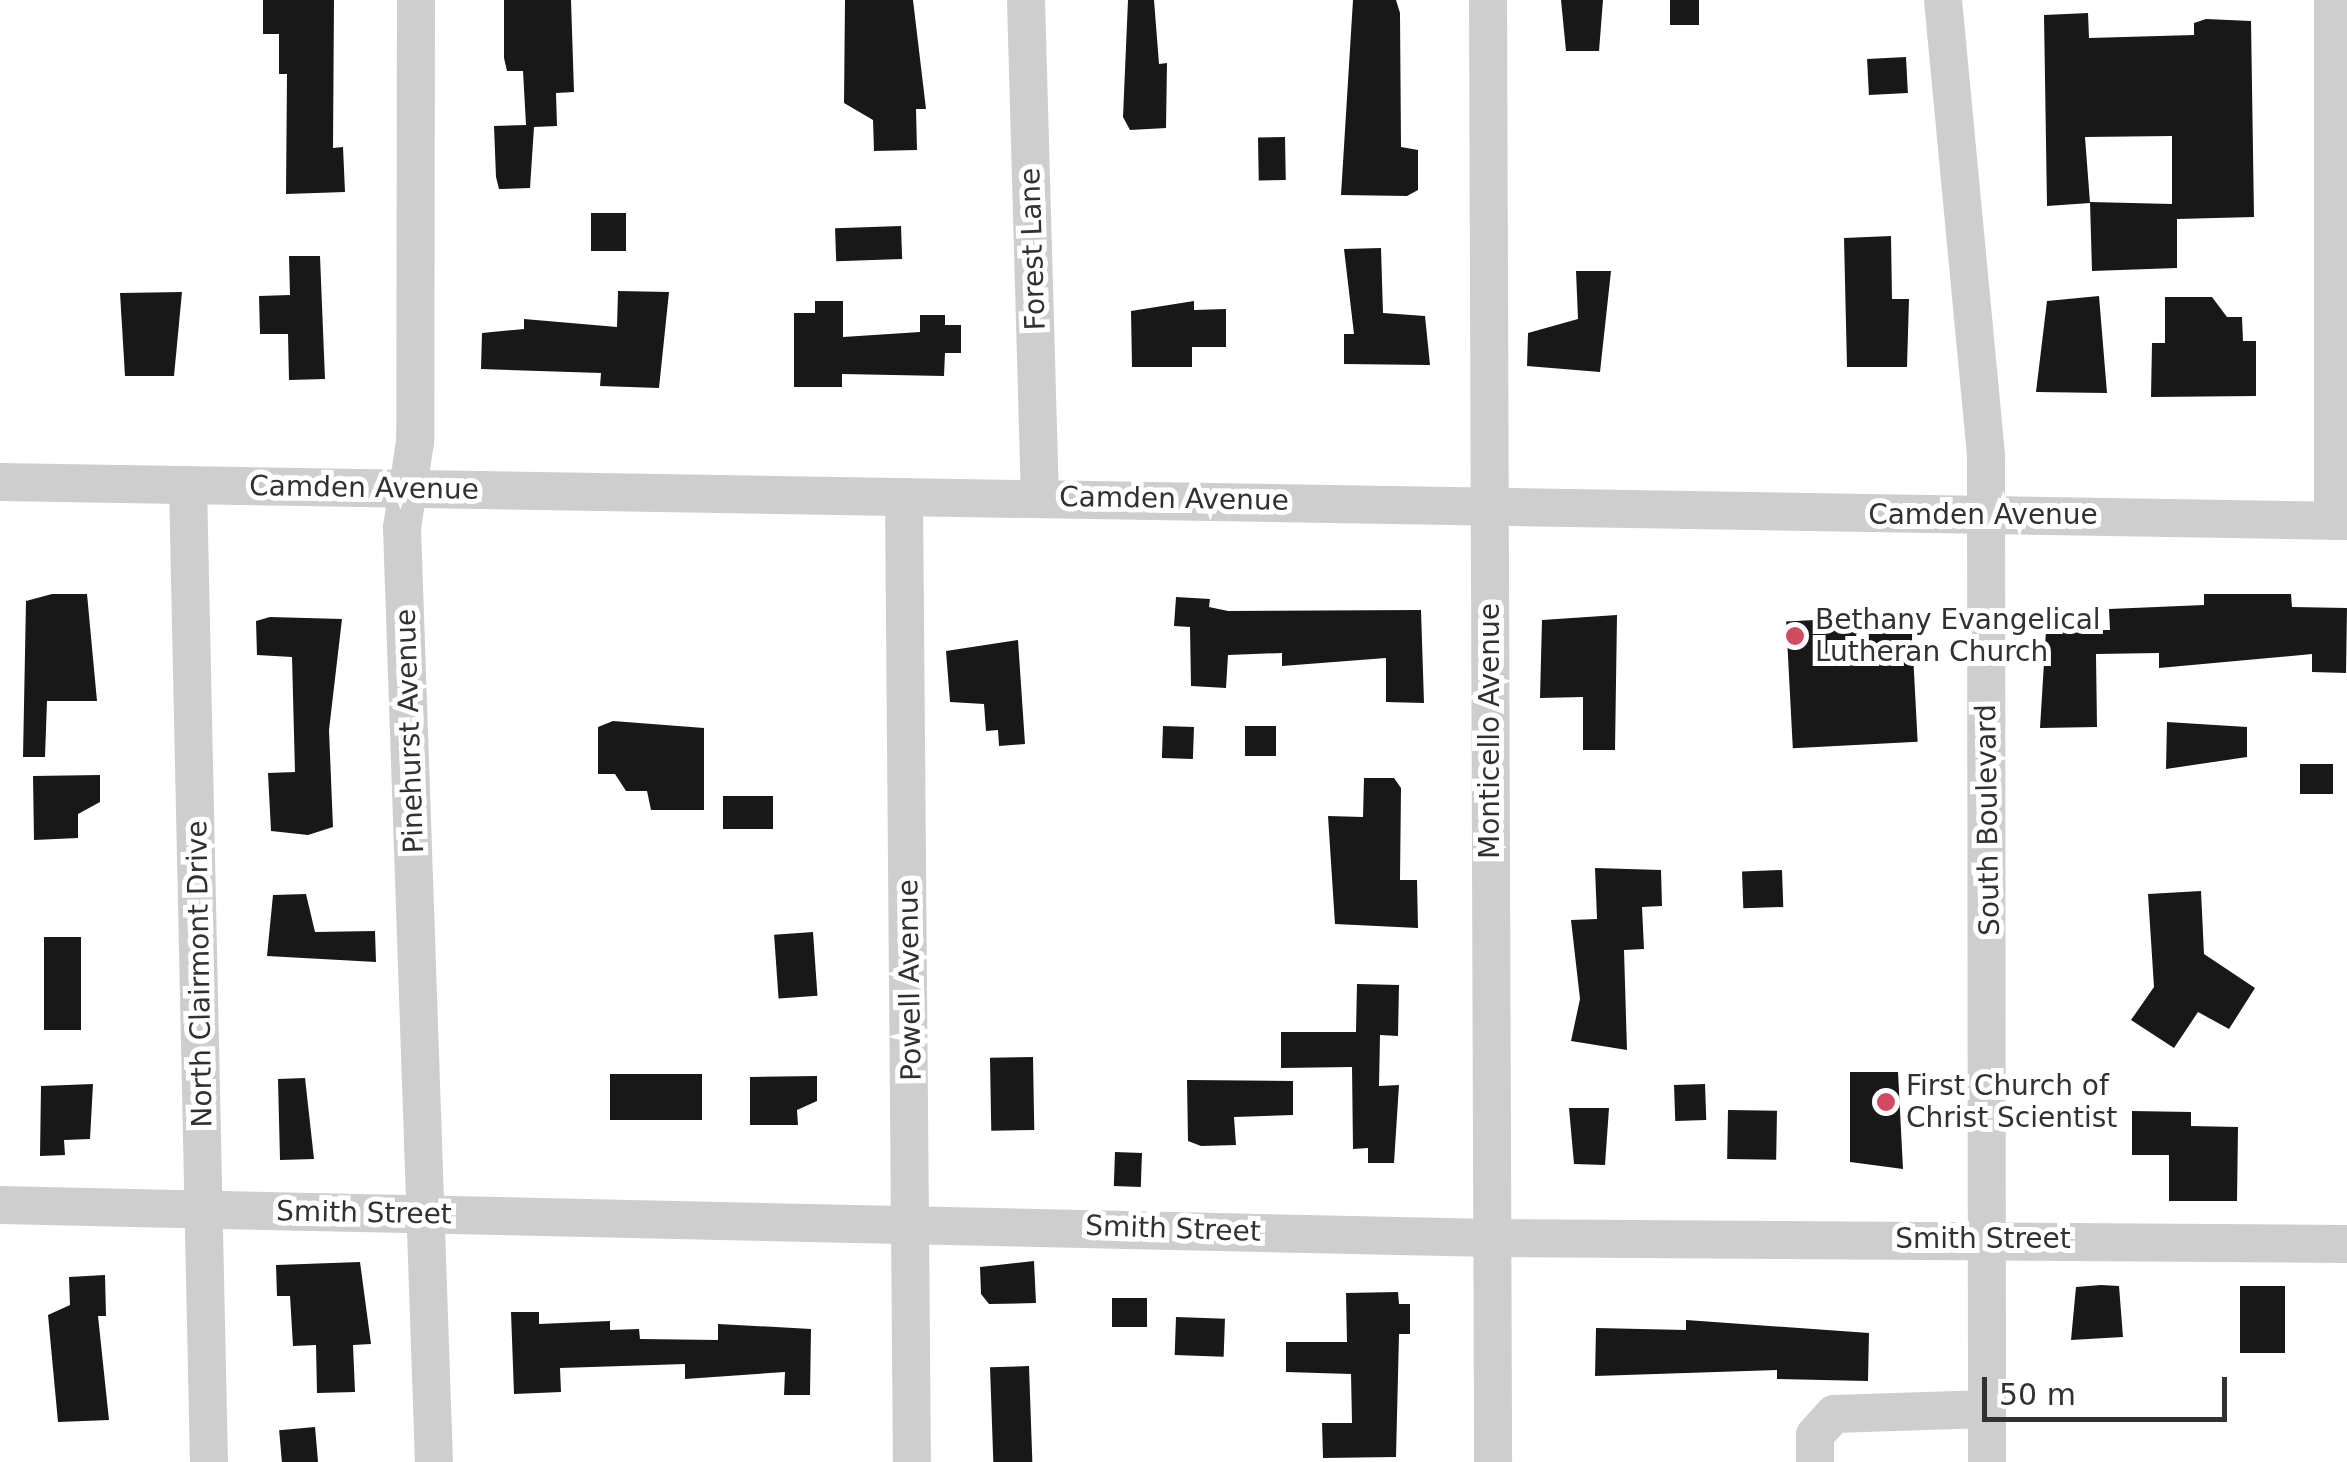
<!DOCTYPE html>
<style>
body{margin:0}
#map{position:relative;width:2347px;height:1462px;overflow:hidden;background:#fff;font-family:"DejaVu Sans",sans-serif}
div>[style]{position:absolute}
.building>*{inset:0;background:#181818;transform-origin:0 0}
.minor>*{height:38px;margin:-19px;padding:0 19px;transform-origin:19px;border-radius:19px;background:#cecece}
.dots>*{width:28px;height:28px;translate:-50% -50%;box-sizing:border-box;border:5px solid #fff;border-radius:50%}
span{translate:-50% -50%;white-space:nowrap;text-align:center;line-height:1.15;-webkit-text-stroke:10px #fff;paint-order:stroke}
.street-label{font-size:28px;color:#313131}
.poi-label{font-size:28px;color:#313131}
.left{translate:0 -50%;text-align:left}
.scale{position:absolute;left:1982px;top:1377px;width:245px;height:45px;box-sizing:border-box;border:5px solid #313131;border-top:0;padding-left:12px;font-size:30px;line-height:35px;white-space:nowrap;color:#313131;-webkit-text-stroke:8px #fff;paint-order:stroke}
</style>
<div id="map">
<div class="building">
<i style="clip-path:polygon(263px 0,334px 0,333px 148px,343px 147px,345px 192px,286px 194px,287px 74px,279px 74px,279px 34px,263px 34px)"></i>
<i style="clip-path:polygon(504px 0,571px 0,574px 92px,556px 93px,557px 126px,534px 127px,530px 188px,499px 189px,496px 177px,494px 126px,526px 125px,523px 71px,507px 71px,504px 58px)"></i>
<i style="clip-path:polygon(845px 0,913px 0,926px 109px,916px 109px,917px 150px,874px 151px,873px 120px,844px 103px)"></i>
<i style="clip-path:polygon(1128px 0,1154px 0,1159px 64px,1167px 63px,1166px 128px,1130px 130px,1123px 117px)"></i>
<i style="clip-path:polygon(1353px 0,1396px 0,1400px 13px,1401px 147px,1418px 150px,1418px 190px,1407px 196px,1341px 195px)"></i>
<i style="clip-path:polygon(1561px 0,1603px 0,1599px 51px,1566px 51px)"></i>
<i style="left:1670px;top:0;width:29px;height:25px"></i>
<i style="clip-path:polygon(2088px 13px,2089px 38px,2194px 35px,2194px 23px,2206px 19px,2251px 21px,2254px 217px,2177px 219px,2177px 268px,2092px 271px,2090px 202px,2172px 204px,2172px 136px,2085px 137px,2090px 203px,2047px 206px,2044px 15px)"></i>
<i style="left:1906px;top:57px;width:36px;height:39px;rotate:87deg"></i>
<i style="left:1285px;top:137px;width:43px;height:27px;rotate:89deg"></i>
<i style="left:591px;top:213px;width:35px;height:38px"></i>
<i style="left:901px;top:226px;width:33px;height:66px;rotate:88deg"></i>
<i style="clip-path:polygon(1891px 236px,1892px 299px,1909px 299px,1907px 367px,1847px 367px,1844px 238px)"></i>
<i style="clip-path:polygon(1381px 248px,1383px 313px,1425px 316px,1430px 365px,1344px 364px,1344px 334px,1354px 334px,1344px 249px)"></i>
<i style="clip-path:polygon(289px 256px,320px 256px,325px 379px,289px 380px,288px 334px,260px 334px,259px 296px,290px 295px)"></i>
<i style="clip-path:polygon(1576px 271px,1611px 271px,1600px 372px,1527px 366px,1528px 333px,1578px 319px)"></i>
<i style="clip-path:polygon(618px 291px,669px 292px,659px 388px,600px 386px,601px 373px,481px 369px,482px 333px,524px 329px,524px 319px,617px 327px)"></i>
<i style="clip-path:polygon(182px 292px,174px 376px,125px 376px,120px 293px)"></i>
<i style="clip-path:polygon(2099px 296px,2107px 393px,2036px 392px,2047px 301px)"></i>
<i style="clip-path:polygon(2165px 297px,2212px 297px,2227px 317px,2242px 317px,2243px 341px,2256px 341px,2256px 396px,2151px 397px,2152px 343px,2165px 343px)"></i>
<i style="clip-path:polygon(815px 301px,843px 301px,843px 337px,920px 332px,920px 315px,945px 315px,945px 325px,961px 325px,961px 353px,945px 353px,944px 376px,842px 374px,842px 387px,794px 387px,794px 313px,815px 313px)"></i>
<i style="clip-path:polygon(1194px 301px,1194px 310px,1226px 309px,1226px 347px,1192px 347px,1192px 367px,1132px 367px,1131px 311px)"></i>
<i style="clip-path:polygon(52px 594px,87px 594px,97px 701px,47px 701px,45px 757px,23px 757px,26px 601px)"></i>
<i style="clip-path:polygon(2204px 594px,2291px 594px,2292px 607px,2347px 608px,2346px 673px,2312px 672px,2312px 654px,2159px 668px,2159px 653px,2096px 654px,2097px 727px,2040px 728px,2046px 630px,2110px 630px,2109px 609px,2204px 605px)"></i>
<i style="clip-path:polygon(1176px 597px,1210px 599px,1209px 607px,1228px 611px,1421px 610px,1424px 703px,1386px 702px,1386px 658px,1282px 666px,1282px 653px,1228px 655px,1226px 688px,1191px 686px,1190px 627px,1174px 626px)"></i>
<i style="clip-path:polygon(1617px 615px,1615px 750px,1583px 750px,1583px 697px,1540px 698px,1542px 620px)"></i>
<i style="left:1911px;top:615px;width:127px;height:125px;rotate:87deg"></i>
<i style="clip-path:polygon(270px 617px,342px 619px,329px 730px,333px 827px,308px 835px,271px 831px,268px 773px,295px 772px,292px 657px,257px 655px,256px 621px)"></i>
<i style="clip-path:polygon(1018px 640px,1025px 744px,999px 746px,998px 730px,986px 731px,984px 704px,950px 702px,946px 651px)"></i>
<i style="clip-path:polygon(613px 721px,704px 728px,704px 810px,651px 810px,647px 791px,626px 791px,615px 774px,598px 774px,598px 727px)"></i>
<i style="clip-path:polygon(2167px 722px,2247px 727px,2247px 757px,2166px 769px)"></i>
<i style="left:1163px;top:726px;width:31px;height:32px;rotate:2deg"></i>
<i style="left:1245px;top:726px;width:31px;height:30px"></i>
<i style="left:2300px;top:764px;width:33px;height:30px"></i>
<i style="clip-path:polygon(100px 775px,100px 802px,78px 814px,78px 838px,34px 840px,33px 776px)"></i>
<i style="clip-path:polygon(1364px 778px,1394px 778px,1401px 788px,1400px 880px,1417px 880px,1418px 928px,1335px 924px,1328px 816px,1363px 817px)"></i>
<i style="left:773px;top:796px;width:33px;height:50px;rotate:90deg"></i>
<i style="clip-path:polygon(1595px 868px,1661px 870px,1662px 906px,1642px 907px,1644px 949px,1624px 950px,1627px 1050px,1571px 1041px,1580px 999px,1571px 920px,1597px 919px)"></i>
<i style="left:1782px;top:870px;width:37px;height:40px;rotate:88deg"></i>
<i style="clip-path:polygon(2201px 891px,2204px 954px,2255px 988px,2229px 1029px,2198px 1012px,2174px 1048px,2131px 1020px,2154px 987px,2148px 894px)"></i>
<i style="clip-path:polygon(306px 894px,315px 932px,375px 931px,376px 962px,267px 956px,273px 895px)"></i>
<i style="left:813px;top:932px;width:64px;height:39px;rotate:86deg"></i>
<i style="left:44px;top:937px;width:37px;height:93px"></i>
<i style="clip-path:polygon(1357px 984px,1399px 985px,1398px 1036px,1380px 1035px,1379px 1086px,1399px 1085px,1394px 1163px,1368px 1163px,1368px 1148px,1353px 1149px,1352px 1067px,1281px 1068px,1281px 1032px,1356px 1032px)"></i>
<i style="left:1033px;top:1057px;width:73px;height:43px;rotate:89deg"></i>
<i style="clip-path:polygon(1850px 1072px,1898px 1072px,1903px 1169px,1850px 1162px)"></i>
<i style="left:610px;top:1074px;width:92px;height:46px"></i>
<i style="clip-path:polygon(817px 1076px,817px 1101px,797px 1110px,798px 1125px,750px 1125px,750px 1077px)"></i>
<i style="clip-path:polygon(305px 1078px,314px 1159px,280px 1160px,278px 1079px)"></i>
<i style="clip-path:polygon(1187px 1080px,1293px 1081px,1293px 1115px,1234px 1117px,1236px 1145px,1201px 1146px,1188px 1141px)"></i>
<i style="clip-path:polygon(93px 1084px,90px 1139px,64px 1140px,65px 1155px,40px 1156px,41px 1086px)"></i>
<i style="left:1705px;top:1084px;width:36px;height:31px;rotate:88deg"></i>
<i style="clip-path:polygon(1569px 1108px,1609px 1108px,1605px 1165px,1574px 1164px)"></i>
<i style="left:1728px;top:1110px;width:49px;height:49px;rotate:1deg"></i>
<i style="clip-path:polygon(2132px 1111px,2191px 1112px,2191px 1126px,2238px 1127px,2237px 1201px,2169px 1201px,2169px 1155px,2132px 1155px)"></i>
<i style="left:1115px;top:1152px;width:27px;height:34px;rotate:2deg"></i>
<i style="clip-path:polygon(1034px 1261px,1036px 1303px,989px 1304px,981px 1294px,980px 1267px)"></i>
<i style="clip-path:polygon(360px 1262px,371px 1344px,353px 1345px,355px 1392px,317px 1393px,316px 1345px,293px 1346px,290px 1296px,277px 1296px,276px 1265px)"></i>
<i style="clip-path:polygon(105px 1275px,106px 1316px,98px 1316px,109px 1420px,58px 1422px,48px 1315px,70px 1305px,69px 1277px)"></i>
<i style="clip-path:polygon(2101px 1285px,2119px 1286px,2123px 1337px,2071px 1340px,2076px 1287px)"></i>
<i style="left:2240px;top:1286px;width:45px;height:67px"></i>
<i style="clip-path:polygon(1398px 1292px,1399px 1304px,1410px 1304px,1410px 1334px,1399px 1334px,1396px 1457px,1323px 1458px,1322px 1423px,1352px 1423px,1351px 1374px,1286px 1372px,1286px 1342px,1347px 1342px,1346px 1293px)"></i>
<i style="left:1112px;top:1298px;width:35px;height:29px"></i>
<i style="clip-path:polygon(511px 1312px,539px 1312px,539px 1324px,610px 1321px,610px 1330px,639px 1329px,640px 1339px,718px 1340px,718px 1324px,811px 1329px,810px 1395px,784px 1395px,785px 1372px,685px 1379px,685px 1364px,560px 1368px,561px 1392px,514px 1394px)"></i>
<i style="left:1176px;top:1317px;width:49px;height:38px;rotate:2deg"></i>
<i style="clip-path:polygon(1686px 1320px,1869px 1333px,1868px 1381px,1777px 1379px,1777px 1370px,1595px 1376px,1596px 1328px,1686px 1330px)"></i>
<i style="left:1029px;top:1366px;width:96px;height:39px;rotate:88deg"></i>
<i style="left:315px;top:1427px;width:35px;height:36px;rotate:85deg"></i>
</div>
<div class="minor">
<i style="left:416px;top:0;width:442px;rotate:90.1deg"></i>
<i style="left:415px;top:442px;width:87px;rotate:98.6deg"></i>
<i style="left:402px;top:528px;width:935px;rotate:88.04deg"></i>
<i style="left:1026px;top:0;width:497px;rotate:88.4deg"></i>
<i style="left:1488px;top:0;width:1462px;rotate:89.8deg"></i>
<i style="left:1943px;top:0;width:459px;rotate:84.6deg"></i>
<i style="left:1986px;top:457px;width:1005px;rotate:89.94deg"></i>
<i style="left:2333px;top:0;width:521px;rotate:90deg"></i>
<i style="left:0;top:482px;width:2347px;rotate:0.95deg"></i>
<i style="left:188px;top:485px;width:977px;rotate:88.77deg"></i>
<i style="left:904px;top:497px;width:965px;rotate:89.53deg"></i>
<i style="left:0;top:1205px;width:1492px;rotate:1.27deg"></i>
<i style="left:1492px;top:1238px;width:855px;rotate:0.4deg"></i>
<i style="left:1815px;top:1462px;width:27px;rotate:-90deg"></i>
<i style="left:1815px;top:1435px;width:28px;rotate:-48deg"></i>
<i style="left:1834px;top:1414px;width:153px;rotate:-1.9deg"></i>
</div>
<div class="dots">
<i style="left:1795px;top:636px;background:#d3495f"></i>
<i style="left:1886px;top:1102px;background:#d3495f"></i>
</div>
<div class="street-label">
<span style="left:1033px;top:249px;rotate:-92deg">Forest Lane</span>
<span style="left:364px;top:488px;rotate:1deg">Camden Avenue</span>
<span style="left:1174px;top:499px;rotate:1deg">Camden Avenue</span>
<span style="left:1983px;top:515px">Camden Avenue</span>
<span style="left:410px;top:731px;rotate:-92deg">Pinehurst Avenue</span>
<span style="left:1490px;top:731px;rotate:-90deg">Monticello Avenue</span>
<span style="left:1988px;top:820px;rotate:-91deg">South Boulevard</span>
<span style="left:200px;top:974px;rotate:-91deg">North Clairmont Drive</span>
<span style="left:910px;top:980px;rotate:-91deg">Powell Avenue</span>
<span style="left:364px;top:1213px;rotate:1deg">Smith Street</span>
<span style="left:1173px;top:1229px;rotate:2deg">Smith Street</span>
<span style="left:1983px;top:1239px">Smith Street</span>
</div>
<div class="poi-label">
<span class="left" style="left:1815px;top:636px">Bethany Evangelical<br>Lutheran Church</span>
<span class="left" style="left:1906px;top:1102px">First Church of<br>Christ Scientist</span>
</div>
<div class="scale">50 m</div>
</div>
